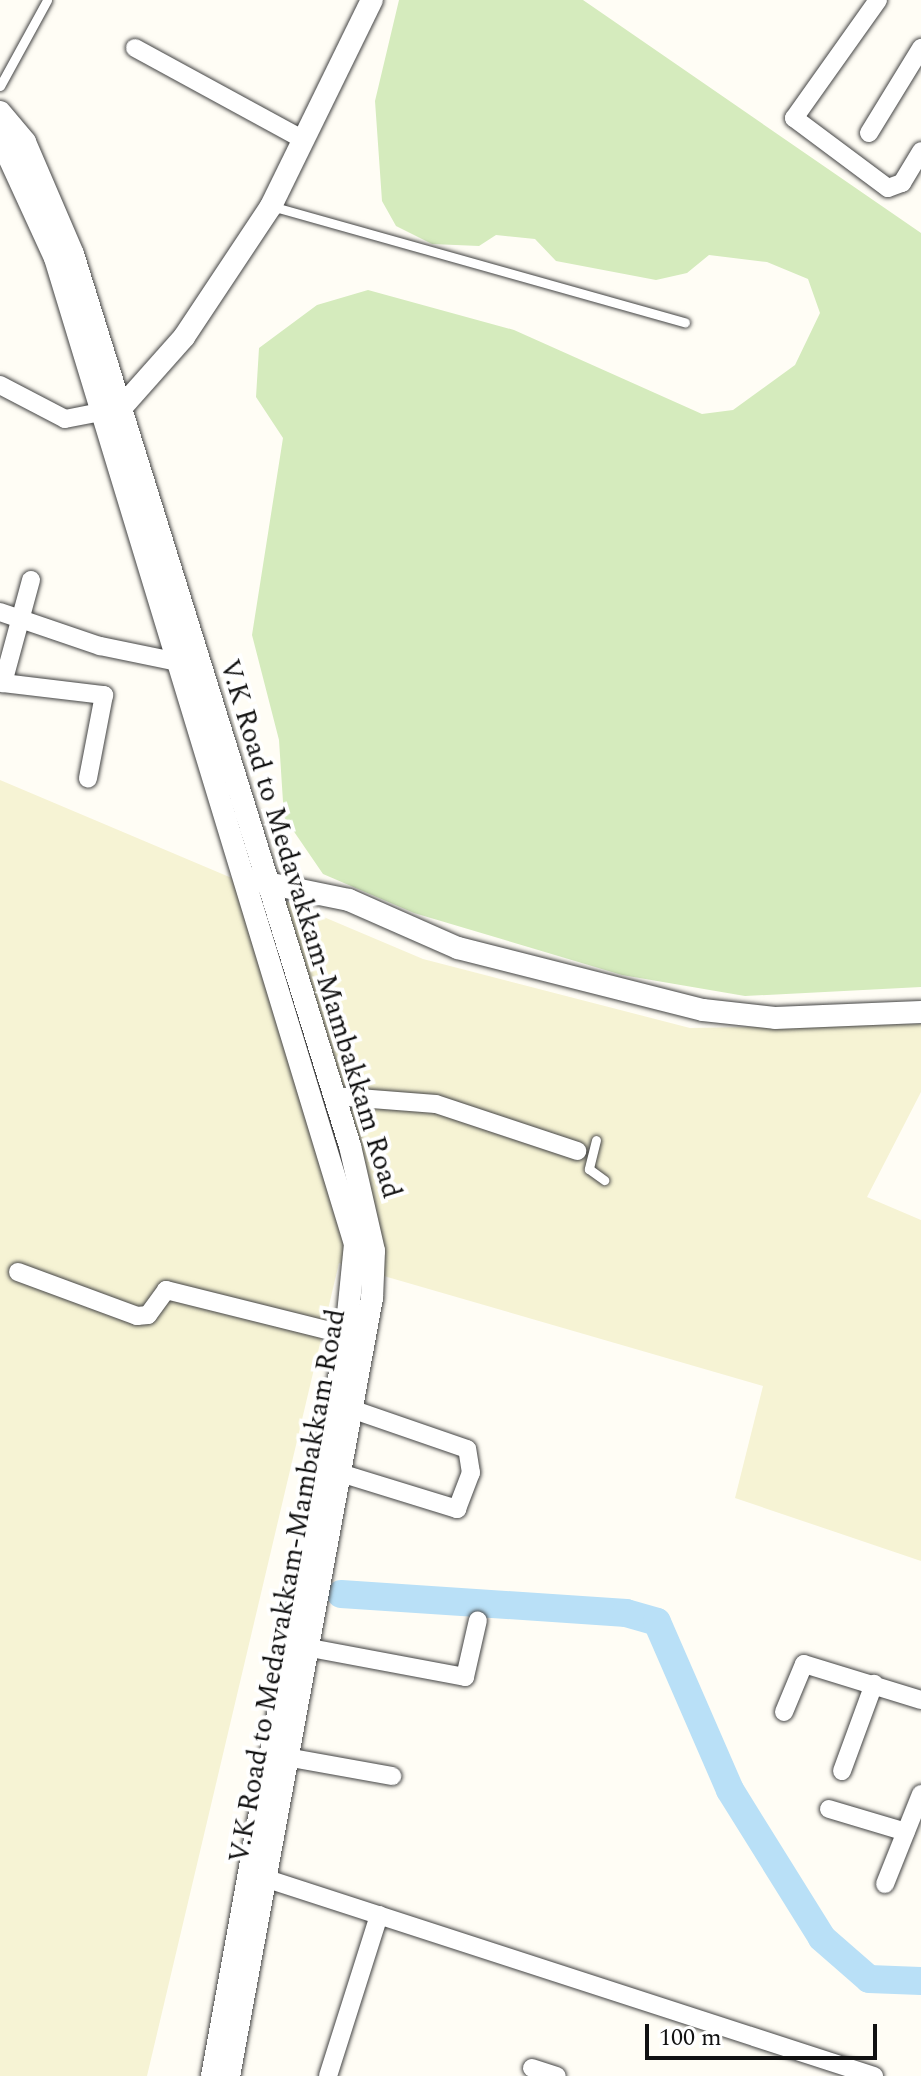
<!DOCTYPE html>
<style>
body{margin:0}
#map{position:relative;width:921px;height:2076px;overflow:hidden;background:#fffdf5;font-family:Spectral,serif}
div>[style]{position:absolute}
.farmland>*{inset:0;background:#f6f3d4}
.green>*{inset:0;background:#d5ebbd}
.river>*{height:28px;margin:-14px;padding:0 14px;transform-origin:14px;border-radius:14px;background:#b9e0f7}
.roads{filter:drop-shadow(0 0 2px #444) drop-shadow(0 0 2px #444)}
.service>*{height:9px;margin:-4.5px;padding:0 4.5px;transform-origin:4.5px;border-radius:4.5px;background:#fff}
.minor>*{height:18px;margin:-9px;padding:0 9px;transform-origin:9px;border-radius:9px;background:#fff}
.tertiary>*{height:22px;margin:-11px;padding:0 11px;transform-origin:11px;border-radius:11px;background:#fff}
span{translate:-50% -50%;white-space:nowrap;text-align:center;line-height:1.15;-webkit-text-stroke:8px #fff;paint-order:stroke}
.street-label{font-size:28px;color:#111}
.scale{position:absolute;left:645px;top:2024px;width:232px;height:36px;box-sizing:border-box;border:4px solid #111;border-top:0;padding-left:10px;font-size:24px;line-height:28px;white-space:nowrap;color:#111;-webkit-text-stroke:6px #fff;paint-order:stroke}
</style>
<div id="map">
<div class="farmland">
<i style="clip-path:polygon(0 780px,423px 959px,690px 1028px,921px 1024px,921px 1092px,867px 1197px,921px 1220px,921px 1561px,735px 1498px,763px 1386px,339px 1263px,147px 2076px,0 2076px)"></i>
</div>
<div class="green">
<i style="clip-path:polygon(399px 0,583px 0,921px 233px,921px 987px,745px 996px,622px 975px,414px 913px,323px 874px,284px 817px,279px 740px,252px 635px,283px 438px,256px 397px,259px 348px,317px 305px,368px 290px,514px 330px,702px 414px,733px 410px,795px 365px,820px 313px,808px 279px,767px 262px,709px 255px,687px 273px,656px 280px,556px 261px,535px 239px,496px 235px,479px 246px,432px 244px,396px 226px,382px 201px,375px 101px)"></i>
</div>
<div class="river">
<i style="left:341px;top:1594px;width:286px;rotate:3.8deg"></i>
<i style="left:626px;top:1613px;width:32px;rotate:16deg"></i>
<i style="left:657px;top:1622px;width:183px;rotate:66.5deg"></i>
<i style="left:730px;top:1790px;width:174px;rotate:58.1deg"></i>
<i style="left:822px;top:1938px;width:62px;rotate:41.1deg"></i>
<i style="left:869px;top:1979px;width:52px;rotate:2.2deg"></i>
</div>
<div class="roads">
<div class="service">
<i style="left:0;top:86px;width:98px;rotate:-61.3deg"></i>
<i style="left:271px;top:206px;width:430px;rotate:15.7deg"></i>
<i style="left:596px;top:1140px;width:30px;rotate:104deg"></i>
<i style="left:589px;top:1169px;width:19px;rotate:36deg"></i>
</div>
<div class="minor">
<i style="left:878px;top:0;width:145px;rotate:125.4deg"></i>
<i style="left:794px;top:118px;width:117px;rotate:36.7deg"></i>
<i style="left:888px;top:188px;width:15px;rotate:-20deg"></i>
<i style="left:902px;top:183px;width:37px;rotate:-59deg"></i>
<i style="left:135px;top:48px;width:192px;rotate:28.6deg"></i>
<i style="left:869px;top:133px;width:100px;rotate:-58.5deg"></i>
<i style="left:0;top:385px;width:73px;rotate:27.6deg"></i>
<i style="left:65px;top:419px;width:37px;rotate:-11deg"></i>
<i style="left:31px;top:580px;width:107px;rotate:105.2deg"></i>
<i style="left:3px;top:683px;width:102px;rotate:6.8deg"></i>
<i style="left:104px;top:695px;width:85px;rotate:100.9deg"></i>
<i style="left:0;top:612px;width:106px;rotate:18.8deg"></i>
<i style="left:100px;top:646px;width:80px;rotate:11.6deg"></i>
<i style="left:333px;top:1096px;width:103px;rotate:4.4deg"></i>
<i style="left:436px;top:1104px;width:149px;rotate:18.4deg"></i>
<i style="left:18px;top:1272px;width:127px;rotate:20.3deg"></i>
<i style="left:137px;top:1316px;width:11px;rotate:-5deg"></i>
<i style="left:148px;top:1315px;width:31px;rotate:-54deg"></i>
<i style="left:166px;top:1290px;width:187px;rotate:14deg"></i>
<i style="left:337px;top:1472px;width:126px;rotate:17.1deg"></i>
<i style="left:457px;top:1509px;width:39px;rotate:-69deg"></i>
<i style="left:471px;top:1473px;width:24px;rotate:-99deg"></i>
<i style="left:467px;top:1449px;width:134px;rotate:-160.9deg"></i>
<i style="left:305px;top:1647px;width:163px;rotate:10.6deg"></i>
<i style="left:465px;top:1677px;width:58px;rotate:-77.2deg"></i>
<i style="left:784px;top:1712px;width:52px;rotate:-67.4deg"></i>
<i style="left:804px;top:1664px;width:122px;rotate:17.1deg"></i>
<i style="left:286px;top:1757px;width:108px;rotate:10.2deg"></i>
<i style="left:842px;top:1771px;width:93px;rotate:-69.8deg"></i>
<i style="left:829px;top:1809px;width:80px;rotate:16.6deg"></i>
<i style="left:252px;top:1874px;width:654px;rotate:17.99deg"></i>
<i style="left:885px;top:1884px;width:97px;rotate:-68.2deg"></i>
<i style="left:532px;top:2068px;width:26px;rotate:18deg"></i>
<i style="left:328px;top:2076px;width:169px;rotate:-72.4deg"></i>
</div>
<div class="tertiary">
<i style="left:0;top:112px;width:39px;rotate:50deg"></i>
<i style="left:25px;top:142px;width:122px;rotate:66.8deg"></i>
<i style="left:73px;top:254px;width:934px;rotate:72.75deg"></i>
<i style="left:350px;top:1146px;width:108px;rotate:77.1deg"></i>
<i style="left:374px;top:1251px;width:47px;rotate:92.4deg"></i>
<i style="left:372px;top:1298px;width:791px;rotate:100.41deg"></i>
<i style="left:0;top:138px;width:132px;rotate:65.4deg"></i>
<i style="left:55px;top:258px;width:1031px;rotate:73.08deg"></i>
<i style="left:355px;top:1244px;width:101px;rotate:95.7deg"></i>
<i style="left:345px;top:1345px;width:743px;rotate:100.31deg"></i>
<i style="left:108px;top:411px;width:13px;rotate:-13deg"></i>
<i style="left:121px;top:408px;width:95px;rotate:-48.4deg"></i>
<i style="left:184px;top:337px;width:157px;rotate:-56.4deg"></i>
<i style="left:271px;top:206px;width:229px;rotate:-63.9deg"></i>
<i style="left:252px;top:880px;width:99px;rotate:11.7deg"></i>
<i style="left:349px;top:900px;width:119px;rotate:23.8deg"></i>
<i style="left:458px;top:948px;width:253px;rotate:14.2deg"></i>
<i style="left:703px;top:1010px;width:72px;rotate:6.3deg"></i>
<i style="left:775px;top:1018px;width:146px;rotate:-2.4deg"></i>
</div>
</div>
<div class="street-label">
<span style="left:310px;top:929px;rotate:73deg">V.K Road to Medavakkam-Mambakkam Road</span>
<span style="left:288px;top:1586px;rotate:-80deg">V.K Road to Medavakkam-Mambakkam Road</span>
</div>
<div class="scale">100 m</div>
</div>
